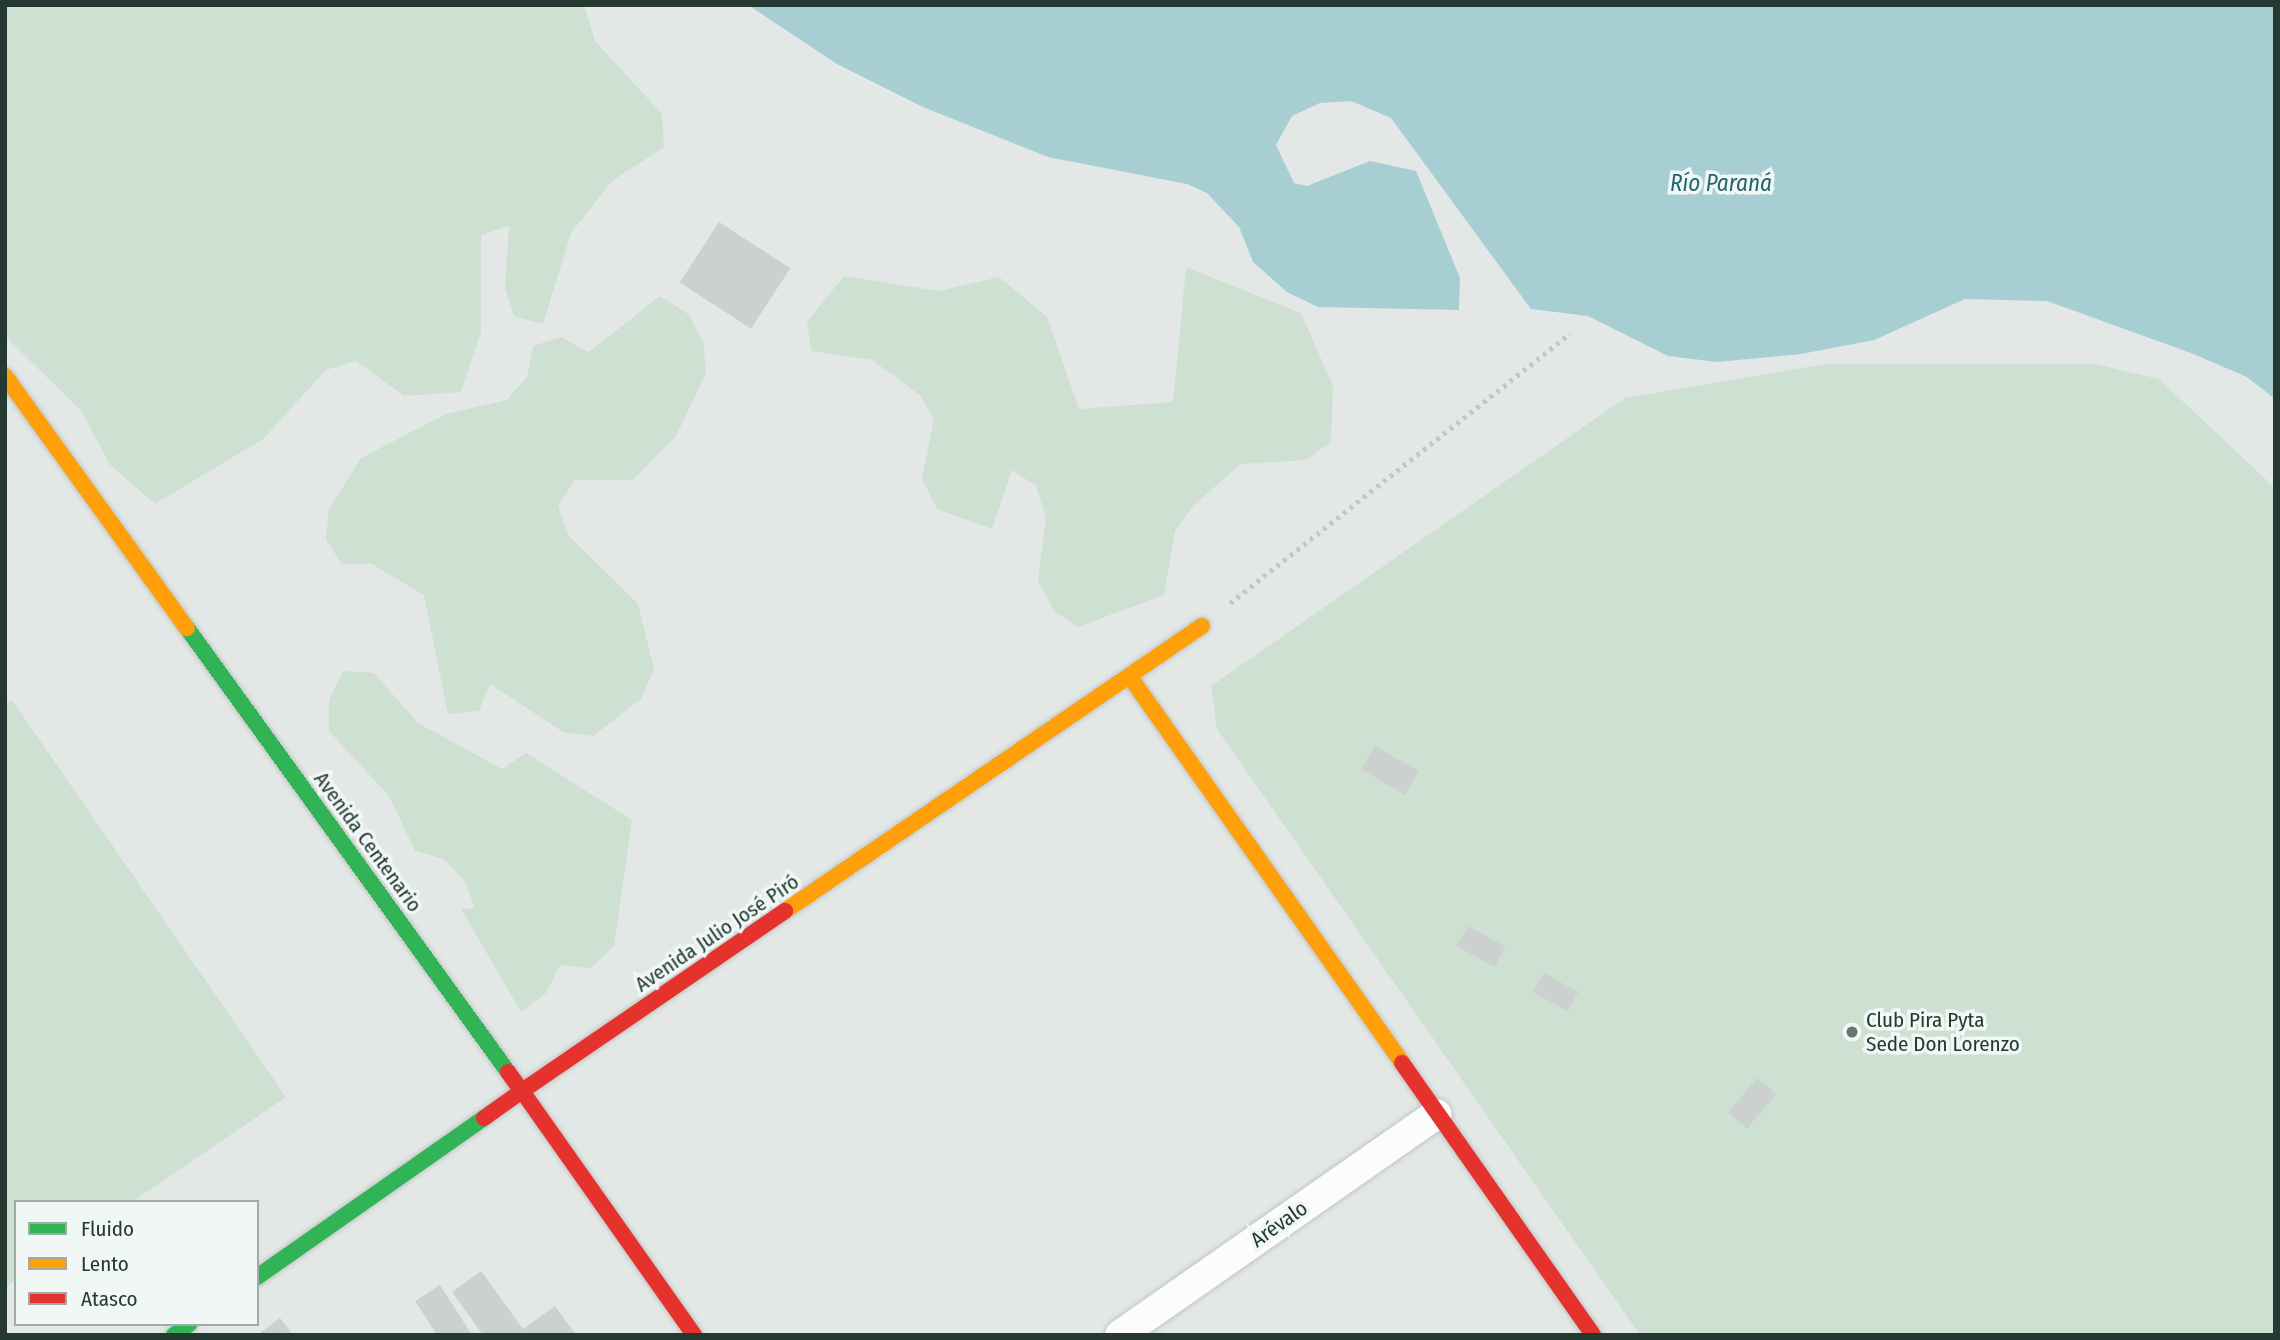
<!DOCTYPE html>
<meta charset="utf-8">
<style>
body{margin:0}
#map{position:relative;width:2280px;height:1340px;overflow:hidden;background:#e3e8e6;font-family:"Fira Sans Condensed",sans-serif}
div>[style]{position:absolute}
.green>*{inset:0;background:#cde0d2}
.water>*{inset:0;background:#a7ced3}
.building>*{inset:0;background:#ccd0ce;transform-origin:0 0}
.path>*{height:4.5px;margin-top:-2.25px;transform-origin:0;background:repeating-linear-gradient(90deg,#c0c8c4 0 3.5px,transparent 0 8.5px)}
.roads{filter:drop-shadow(0 0 2px #c0c5c3) drop-shadow(0 0 2px #c0c5c3)}
.street>*{height:30px;margin:-15px;padding:0 15px;transform-origin:15px;border-radius:15px;background:#fbfcfb}
.fast>*{height:16px;margin:-8px;padding:0 8px;transform-origin:8px;border-radius:8px;background:#30b455}
.slow>*{height:16px;margin:-8px;padding:0 8px;transform-origin:8px;border-radius:8px;background:#ff9f0a}
.jam>*{height:16px;margin:-8px;padding:0 8px;transform-origin:8px;border-radius:8px;background:#e5322d}
.dots>*{width:19px;height:19px;translate:-50% -50%;box-sizing:border-box;border:4px solid #f1f7f4;border-radius:50%}
span{translate:-50% -50%;white-space:nowrap;text-align:center;line-height:1.15;-webkit-text-stroke:7px #f1f7f4;paint-order:stroke}
.street-label{font-size:21px;color:#233932}
.poi-label{font-size:21px;color:#233932}
.left{translate:0 -50%;text-align:left}
.water-label{font-size:23px;color:#226570;font-style:italic}
.frame{position:absolute;inset:0;border:7px solid #233932;pointer-events:none}
.legend{position:absolute;left:14px;top:1200px;width:245px;height:126px;box-sizing:border-box;background:#f1f7f4;border:2px solid #9faba6;margin:0;padding:9px 12px;list-style:none;font-size:21px;color:#233932}
.legend li{display:flex;align-items:center;gap:14px;height:35px}
.legend b{width:35px;border:2px solid #9faba6}
</style>
<div id="map">
<div class="green">
<i style="clip-path:polygon(5px 5px,584px 5px,595px 41px,662px 114px,664px 147px,612px 181px,571px 233px,543px 324px,514px 316px,505px 288px,509px 226px,481px 235px,481px 332px,461px 392px,404px 396px,356px 361px,326px 370px,263px 439px,155px 504px,110px 465px,82px 412px,5px 336px)"></i>
<i style="clip-path:polygon(1186px 267px,1301px 313px,1333px 386px,1331px 442px,1306px 460px,1241px 464px,1194px 505px,1175px 531px,1164px 595px,1078px 627px,1054px 611px,1038px 580px,1046px 518px,1036px 486px,1012px 470px,992px 529px,937px 509px,922px 479px,934px 420px,920px 395px,872px 360px,811px 351px,807px 322px,844px 276px,939px 291px,999px 277px,1047px 317px,1079px 409px,1173px 402px)"></i>
<i style="clip-path:polygon(660px 296px,688px 314px,703px 341px,706px 373px,676px 436px,633px 480px,575px 480px,558px 506px,568px 535px,638px 604px,654px 669px,641px 699px,593px 736px,563px 732px,490px 684px,479px 711px,448px 714px,424px 595px,372px 564px,342px 564px,326px 540px,329px 509px,361px 458px,446px 414px,507px 400px,527px 377px,533px 346px,561px 337px,589px 352px)"></i>
<i style="clip-path:polygon(1825px 364px,2094px 364px,2159px 379px,2275px 488px,2275px 1335px,1640px 1335px,1217px 729px,1211px 686px,1625px 398px)"></i>
<i style="clip-path:polygon(343px 671px,374px 673px,418px 723px,502px 769px,526px 753px,632px 820px,614px 946px,591px 968px,560px 965px,546px 993px,521px 1012px,461px 909px,475px 908px,464px 880px,444px 859px,415px 851px,389px 796px,329px 731px,329px 700px)"></i>
<i style="clip-path:polygon(12px 700px,286px 1097px,132px 1202px,16px 1202px,16px 1280px,5px 1288px,5px 704px)"></i>
</div>
<div class="water">
<i style="clip-path:polygon(748px 5px,2275px 5px,2275px 399px,2247px 377px,2191px 353px,2047px 301px,1965px 299px,1874px 340px,1801px 354px,1717px 362px,1668px 356px,1588px 316px,1531px 309px,1391px 118px,1351px 101px,1320px 103px,1292px 116px,1276px 145px,1294px 183px,1307px 186px,1370px 161px,1416px 171px,1460px 278px,1459px 310px,1318px 307px,1287px 292px,1253px 262px,1239px 227px,1207px 193px,1187px 184px,1048px 157px,923px 107px,837px 64px)"></i>
</div>
<div class="building">
<i style="left:719px;top:222px;width:85px;height:72px;rotate:33deg"></i>
<i style="left:1375px;top:746px;width:50px;height:27px;rotate:30deg"></i>
<i style="left:1468px;top:926px;width:43px;height:23px;rotate:29deg"></i>
<i style="left:1544px;top:973px;width:39px;height:22px;rotate:29deg"></i>
<i style="left:1757px;top:1078px;width:25px;height:45px;rotate:40deg"></i>
<i style="clip-path:polygon(481px 1271px,523px 1329px,555px 1306px,576px 1335px,483px 1335px,452px 1292px)"></i>
<i style="clip-path:polygon(440px 1285px,472px 1335px,437px 1335px,415px 1301px)"></i>
<i style="clip-path:polygon(280px 1318px,293px 1335px,257px 1335px)"></i>
</div>
<div class="path">
<i style="left:1230px;top:603px;width:434px;rotate:-38.4deg"></i>
</div>
<div class="roads">
<div class="street">
<i style="left:1120px;top:1335px;width:386px;rotate:-34.9deg"></i>
</div>
<div class="fast">
<i style="left:187px;top:628px;width:548px;rotate:54.13deg"></i>
<i style="left:257px;top:1277px;width:277px;rotate:-35deg"></i>
<i style="left:174px;top:1335px;width:19px;rotate:-36deg"></i>
</div>
<div class="slow">
<i style="left:5px;top:376px;width:311px;rotate:54.2deg"></i>
<i style="left:1130px;top:677px;width:472px;rotate:54.8deg"></i>
<i style="left:785px;top:911px;width:505px;rotate:-34.35deg"></i>
</div>
<div class="jam">
<i style="left:1402px;top:1063px;width:332px;rotate:54.9deg"></i>
<i style="left:508px;top:1072px;width:24px;rotate:54deg"></i>
<i style="left:522px;top:1091px;width:319px;rotate:-34.4deg"></i>
<i style="left:484px;top:1118px;width:47px;rotate:-35.4deg"></i>
<i style="left:522px;top:1091px;width:299px;rotate:54.8deg"></i>
</div>
</div>
<div class="dots">
<i style="left:1852px;top:1032px;background:#667671"></i>
</div>
<div class="street-label">
<span style="left:368px;top:842px;rotate:54deg">Avenida Centenario</span>
<span style="left:717px;top:933px;rotate:-34deg">Avenida Julio José Piró</span>
<span style="left:1279px;top:1224px;rotate:-35deg">Arévalo</span>
</div>
<div class="poi-label">
<span class="left" style="left:1866px;top:1032px">Club Pira Pyta<br>Sede Don Lorenzo</span>
</div>
<div class="water-label">
<span style="left:1721px;top:183px">Río Paraná</span>
</div>
<div class="frame"></div>
<ul class="legend">
<li><b style="height:9px;background:#30b455"></b>Fluido</li>
<li><b style="height:9px;background:#ff9f0a"></b>Lento</li>
<li><b style="height:9px;background:#e5322d"></b>Atasco</li>
</ul>
</div>
